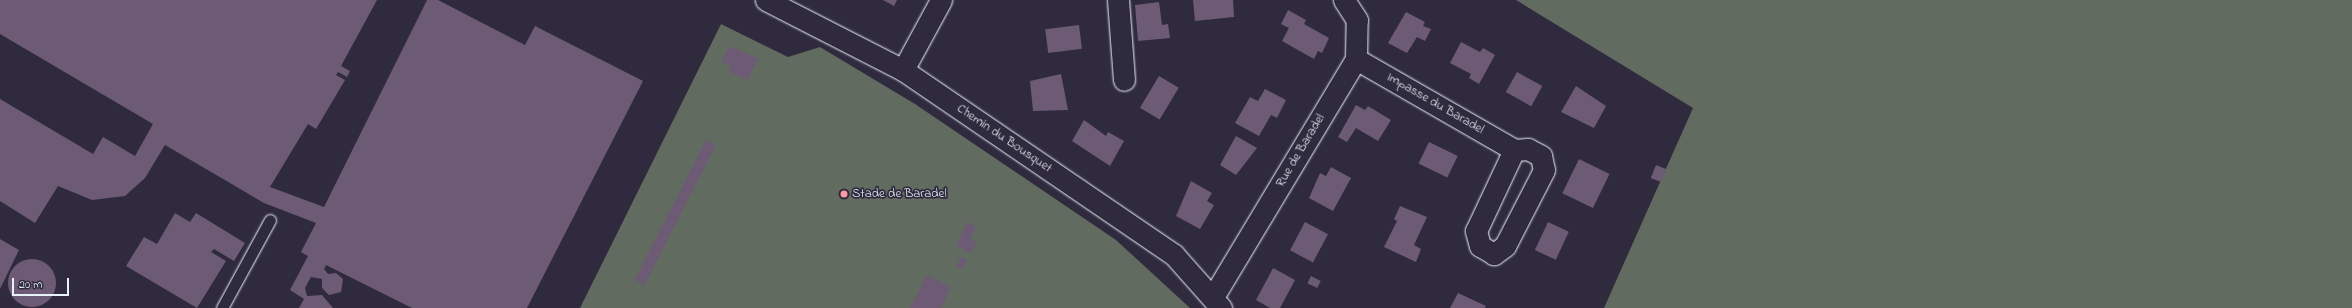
<!DOCTYPE html>
<style>
body{margin:0}
#map{position:relative;width:2352px;height:308px;overflow:hidden;background:#2f2a3d;font-family:"Indie Flower",sans-serif}
div>[style]{position:absolute}
.green>*{inset:0;background:#616b5f}
.building>*{inset:0;background:#6d5b75;transform-origin:0 0}
.round{border-radius:50%}
.roads{filter:drop-shadow(0 0 1px #e8f1f8) drop-shadow(0 0 1px #e8f1f8)}
.lane>*{height:11px;margin:-5.5px;padding:0 5.5px;transform-origin:5.5px;border-radius:5.5px;background:#2f2a3d}
.street>*{height:21px;margin:-10.5px;padding:0 10.5px;transform-origin:10.5px;border-radius:10.5px;background:#2f2a3d}
.dots>*{width:11px;height:11px;translate:-50% -50%;box-sizing:border-box;border:2px solid #2f2a3d;border-radius:50%}
span{translate:-50% -50%;white-space:nowrap;text-align:center;line-height:1.15;-webkit-text-stroke:3.5px #2f2a3d;paint-order:stroke}
.street-label{font-size:13px;color:#e8f1f8}
.poi-label{font-size:13px;color:#e8f1f8}
.left{translate:0 -50%;text-align:left}
.scale{position:absolute;left:12px;top:278px;width:57px;height:18px;box-sizing:border-box;border:2px solid #e8f1f8;border-top:0;padding-left:5px;font-size:12px;line-height:14px;white-space:nowrap;color:#e8f1f8;-webkit-text-stroke:3px #2f2a3d;paint-order:stroke}
</style>
<div id="map">
<div class="green">
<i style="clip-path:polygon(1516px 0,2352px 0,2352px 308px,1604px 308px,1693px 108px)"></i>
<i style="clip-path:polygon(721px 24px,788px 57px,820px 47px,915px 104px,1116px 240px,1190px 308px,580px 308px)"></i>
</div>
<div class="building">
<i style="clip-path:polygon(0 0,377px 0,341px 66px,350px 71px,347px 77px,338px 72px,336px 75px,345px 80px,316px 129px,308px 124px,270px 187px,324px 207px,427px 0,438px 0,525px 45px,535px 26px,643px 81px,527px 308px,412px 308px,326px 265px,324px 269px,328px 274px,336px 273px,343px 279px,341px 292px,329px 295px,322px 288px,322px 279px,311px 277px,305px 288px,307px 296px,322px 295px,333px 308px,299px 308px,304px 299px,290px 290px,308px 256px,301px 252px,316px 223px,264px 203px,165px 145px,145px 178px,125px 196px,92px 200px,58px 186px,35px 223px,0 201px,0 99px,93px 154px,103px 137px,135px 156px,153px 124px,0 34px)"></i>
<i style="clip-path:polygon(883px 0,897px 0,894px 6px)"></i>
<i style="clip-path:polygon(1193px 0,1233px 0,1234px 17px,1195px 21px)"></i>
<i style="clip-path:polygon(1159px 2px,1162px 25px,1168px 24px,1170px 38px,1138px 41px,1135px 5px)"></i>
<i style="clip-path:polygon(1288px 10px,1306px 20px,1304px 24px,1329px 38px,1322px 53px,1318px 51px,1314px 59px,1282px 41px,1289px 28px,1281px 24px)"></i>
<i style="clip-path:polygon(1406px 12px,1425px 22px,1423px 26px,1431px 29px,1425px 41px,1417px 37px,1407px 53px,1388px 43px)"></i>
<i style="left:1079px;top:25px;width:24px;height:34px;rotate:83deg"></i>
<i style="clip-path:polygon(1461px 42px,1480px 52px,1483px 48px,1495px 55px,1479px 84px,1469px 78px,1471px 74px,1450px 63px)"></i>
<i style="clip-path:polygon(730px 46px,758px 59px,747px 80px,728px 71px,731px 66px,721px 62px)"></i>
<i style="left:1517px;top:72px;width:29px;height:23px;rotate:29deg"></i>
<i style="clip-path:polygon(1061px 74px,1068px 110px,1033px 111px,1030px 81px)"></i>
<i style="left:1159px;top:76px;width:23px;height:37px;rotate:31deg"></i>
<i style="clip-path:polygon(1576px 86px,1606px 106px,1594px 128px,1561px 112px)"></i>
<i style="clip-path:polygon(1265px 89px,1286px 100px,1277px 118px,1271px 115px,1259px 136px,1235px 123px,1250px 97px,1258px 101px)"></i>
<i style="clip-path:polygon(1356px 105px,1365px 110px,1368px 106px,1391px 120px,1378px 141px,1356px 128px,1347px 142px,1338px 137px)"></i>
<i style="clip-path:polygon(1084px 120px,1106px 136px,1108px 132px,1124px 141px,1110px 166px,1072px 141px)"></i>
<i style="clip-path:polygon(1236px 136px,1257px 148px,1236px 175px,1220px 165px)"></i>
<i style="left:706px;top:140px;width:11px;height:157px;rotate:27deg"></i>
<i style="left:1429px;top:142px;width:32px;height:24px;rotate:26deg"></i>
<i style="left:1579px;top:159px;width:34px;height:38px;rotate:26deg"></i>
<i style="left:1656px;top:165px;width:11px;height:14px;rotate:22deg"></i>
<i style="clip-path:polygon(1331px 167px,1351px 178px,1333px 211px,1309px 198px,1320px 173px,1326px 176px)"></i>
<i style="clip-path:polygon(1191px 181px,1212px 193px,1207px 201px,1214px 205px,1200px 229px,1176px 216px)"></i>
<i style="clip-path:polygon(1400px 206px,1427px 217px,1414px 245px,1421px 249px,1416px 262px,1384px 247px,1397px 221px,1394px 219px)"></i>
<i style="clip-path:polygon(175px 213px,190px 222px,196px 213px,245px 243px,234px 261px,214px 249px,211px 252px,226px 261px,197px 308px,126px 266px,144px 237px,157px 244px)"></i>
<i style="clip-path:polygon(968px 222px,976px 227px,970px 239px,977px 242px,971px 253px,956px 245px)"></i>
<i style="left:1305px;top:222px;width:26px;height:32px;rotate:28deg"></i>
<i style="left:1548px;top:222px;width:23px;height:31px;rotate:25deg"></i>
<i style="clip-path:polygon(0 239px,19px 250px,0 289px)"></i>
<i style="clip-path:polygon(961px 257px,967px 260px,961px 270px,956px 267px)"></i>
<i class="round" style="left:8px;top:259px;width:48px;height:48px"></i>
<i style="clip-path:polygon(1273px 268px,1295px 280px,1280px 308px,1270px 308px,1256px 300px)"></i>
<i style="clip-path:polygon(927px 275px,951px 287px,941px 308px,910px 308px)"></i>
<i style="left:1311px;top:276px;width:11px;height:8px;rotate:27deg"></i>
<i style="clip-path:polygon(1458px 293px,1486px 306px,1485px 308px,1450px 308px)"></i>
</div>
<div class="roads">
<div class="lane">
<i style="left:222px;top:308px;width:100px;rotate:-61.4deg"></i>
</div>
<div class="street">
<i style="left:766px;top:0;width:154px;rotate:27.1deg"></i>
<i style="left:903px;top:70px;width:328px;rotate:34.3deg"></i>
<i style="left:1174px;top:255px;width:71px;rotate:48.4deg"></i>
<i style="left:1118px;top:0;width:80px;rotate:85.7deg"></i>
<i style="left:1356px;top:59px;width:182px;rotate:29.9deg"></i>
<i style="left:1514px;top:150px;width:14px;rotate:-4deg"></i>
<i style="left:1528px;top:149px;width:15px;rotate:28deg"></i>
<i style="left:1541px;top:156px;width:14px;rotate:78deg"></i>
<i style="left:1544px;top:170px;width:85px;rotate:117.2deg"></i>
<i style="left:1505px;top:246px;width:14px;rotate:144deg"></i>
<i style="left:1494px;top:254px;width:16px;rotate:-150deg"></i>
<i style="left:1480px;top:246px;width:16px;rotate:-105deg"></i>
<i style="left:1476px;top:231px;width:89px;rotate:-64.9deg"></i>
<i style="left:903px;top:70px;width:80px;rotate:-61.5deg"></i>
<i style="left:1213px;top:297px;width:278px;rotate:-59deg"></i>
<i style="left:1356px;top:59px;width:39px;rotate:-89deg"></i>
<i style="left:1357px;top:20px;width:24px;rotate:-123deg"></i>
</div>
</div>
<div class="dots">
<i style="left:844px;top:194px;background:#ff9aa2"></i>
</div>
<div class="street-label">
<span style="left:1435px;top:104px;rotate:30deg">Impasse du Baradel</span>
<span style="left:1004px;top:139px;rotate:34deg">Chemin du Bousquet</span>
<span style="left:1301px;top:151px;rotate:-59deg">Rue de Baradel</span>
</div>
<div class="poi-label">
<span class="left" style="left:852px;top:194px">Stade de Baradel</span>
</div>
<div class="scale">20 m</div>
</div>
